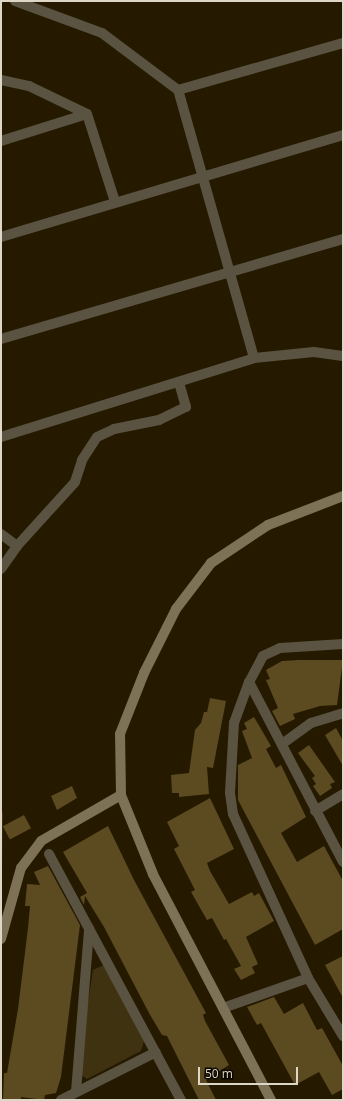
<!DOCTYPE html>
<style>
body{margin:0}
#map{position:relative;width:344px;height:1101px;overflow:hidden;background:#251a00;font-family:"Open Sans",sans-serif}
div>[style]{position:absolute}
.green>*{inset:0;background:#3f3211}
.building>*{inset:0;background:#5c4a20;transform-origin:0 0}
.street>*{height:10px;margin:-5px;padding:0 5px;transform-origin:5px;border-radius:5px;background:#5a5341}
.secondary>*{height:10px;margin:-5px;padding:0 5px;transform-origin:5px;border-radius:5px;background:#7e7256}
span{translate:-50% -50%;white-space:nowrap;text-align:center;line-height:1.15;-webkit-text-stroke:3.5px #0a0600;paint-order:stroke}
.frame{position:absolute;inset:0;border:2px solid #ded7c7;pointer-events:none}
.scale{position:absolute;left:198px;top:1067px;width:100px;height:18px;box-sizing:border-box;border:2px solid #ded7c7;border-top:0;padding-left:5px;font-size:12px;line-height:14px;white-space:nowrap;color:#ded7c7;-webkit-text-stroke:3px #0a0600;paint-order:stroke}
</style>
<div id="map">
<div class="green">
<i style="clip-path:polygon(1px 812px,3px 813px,1px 915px)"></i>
<i style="clip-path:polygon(104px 965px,144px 1041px,141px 1051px,87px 1079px,77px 1072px,93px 970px)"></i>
</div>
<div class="building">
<i style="clip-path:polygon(299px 660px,343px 660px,337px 705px,320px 706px,293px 714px,295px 719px,280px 726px,272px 711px,278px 708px,266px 680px,270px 679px,266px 670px,282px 661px)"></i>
<i style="clip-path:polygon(210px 698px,226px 701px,213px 768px,207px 767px,209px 794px,179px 797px,179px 793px,172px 793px,171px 775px,189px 773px,195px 730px,201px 723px,204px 712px,207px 712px)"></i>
<i style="clip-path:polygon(254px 717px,271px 746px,266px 749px,276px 768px,281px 765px,306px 817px,281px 833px,297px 862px,324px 846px,343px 881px,343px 929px,315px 945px,238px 800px,238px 765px,252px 758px,242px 731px,247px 729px,244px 723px)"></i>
<i style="clip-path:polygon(336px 728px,342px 739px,343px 766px,325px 735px)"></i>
<i style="clip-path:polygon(309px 745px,335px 782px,330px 784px,332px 788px,320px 796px,313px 786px,316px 784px,312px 778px,315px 776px,298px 753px)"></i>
<i style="clip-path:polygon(72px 786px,77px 798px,57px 810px,51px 796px)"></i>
<i style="clip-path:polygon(210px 798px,234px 849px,207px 863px,210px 871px,229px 904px,252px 892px,254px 896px,259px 893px,274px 921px,246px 937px,258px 964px,252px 967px,255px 973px,241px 980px,234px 969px,241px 966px,226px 939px,224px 940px,212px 918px,207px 920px,191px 892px,195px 890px,174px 849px,179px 846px,167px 822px)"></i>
<i style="left:24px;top:815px;width:15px;height:24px;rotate:62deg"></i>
<i style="clip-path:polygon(108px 826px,134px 880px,206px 1013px,203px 1015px,205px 1021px,229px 1065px,206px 1080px,216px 1100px,199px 1100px,167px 1036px,162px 1035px,149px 1013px,104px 927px,85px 896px,84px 905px,80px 897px,87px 893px,63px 852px)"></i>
<i style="clip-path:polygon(48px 866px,80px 925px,61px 1077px,56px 1093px,45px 1095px,44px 1100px,21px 1097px,21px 1100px,3px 1100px,4px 1073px,7px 1073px,18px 1009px,28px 928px,30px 906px,25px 906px,27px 884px,40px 885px,34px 872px)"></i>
<i style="clip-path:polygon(343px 956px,343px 998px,325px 965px)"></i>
<i style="clip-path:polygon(274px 997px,284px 1014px,303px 1003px,317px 1030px,322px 1028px,343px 1066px,343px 1089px,332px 1095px,319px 1072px,295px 1085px,261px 1023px,257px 1025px,247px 1007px)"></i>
</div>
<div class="street">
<i style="left:15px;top:1px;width:93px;rotate:20.2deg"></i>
<i style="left:102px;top:33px;width:95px;rotate:36.9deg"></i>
<i style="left:1px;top:80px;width:29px;rotate:12deg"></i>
<i style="left:29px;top:86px;width:64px;rotate:25.8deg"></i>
<i style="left:87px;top:114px;width:92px;rotate:72.3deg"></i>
<i style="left:1px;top:141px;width:90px;rotate:-17.4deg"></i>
<i style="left:1px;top:237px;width:357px;rotate:-16.6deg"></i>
<i style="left:1px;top:339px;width:356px;rotate:-16.3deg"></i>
<i style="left:254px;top:358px;width:279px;rotate:-105.8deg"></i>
<i style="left:178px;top:90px;width:172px;rotate:-15.9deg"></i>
<i style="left:1px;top:437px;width:265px;rotate:-17.3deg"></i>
<i style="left:254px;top:358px;width:60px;rotate:-5.7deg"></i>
<i style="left:314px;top:352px;width:29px;rotate:8deg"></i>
<i style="left:1px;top:534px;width:20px;rotate:37deg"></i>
<i style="left:1px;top:569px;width:28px;rotate:-55deg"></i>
<i style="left:17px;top:546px;width:86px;rotate:-47.8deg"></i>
<i style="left:75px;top:482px;width:23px;rotate:-72deg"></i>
<i style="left:82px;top:460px;width:27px;rotate:-57deg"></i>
<i style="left:97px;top:437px;width:19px;rotate:-25deg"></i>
<i style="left:114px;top:429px;width:46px;rotate:-11.3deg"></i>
<i style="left:159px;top:420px;width:30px;rotate:-26deg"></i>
<i style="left:186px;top:407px;width:26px;rotate:-106deg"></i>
<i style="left:343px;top:644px;width:63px;rotate:176.4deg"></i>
<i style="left:280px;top:648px;width:19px;rotate:155deg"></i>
<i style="left:263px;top:656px;width:30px;rotate:118deg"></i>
<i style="left:249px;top:682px;width:44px;rotate:110.1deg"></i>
<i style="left:234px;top:723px;width:70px;rotate:93.3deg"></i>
<i style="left:230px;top:793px;width:21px;rotate:82deg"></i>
<i style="left:233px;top:814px;width:180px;rotate:65.4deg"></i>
<i style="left:308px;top:978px;width:68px;rotate:58.9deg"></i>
<i style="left:249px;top:682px;width:203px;rotate:62.4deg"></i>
<i style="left:282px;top:744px;width:36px;rotate:-36deg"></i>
<i style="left:311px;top:723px;width:34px;rotate:-17deg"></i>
<i style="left:315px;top:811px;width:33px;rotate:-31deg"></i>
<i style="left:49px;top:854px;width:279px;rotate:61.8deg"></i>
<i style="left:223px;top:1008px;width:90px;rotate:-19.4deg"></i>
<i style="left:76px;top:1092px;width:164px;rotate:-85.4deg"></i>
<i style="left:61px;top:1100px;width:106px;rotate:-26.8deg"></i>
</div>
<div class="secondary">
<i style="left:1px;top:939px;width:74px;rotate:-74.3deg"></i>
<i style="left:21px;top:868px;width:34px;rotate:-53deg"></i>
<i style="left:41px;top:841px;width:92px;rotate:-29.9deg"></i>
<i style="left:271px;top:1100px;width:255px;rotate:-117.6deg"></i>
<i style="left:153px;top:874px;width:85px;rotate:-112.1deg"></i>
<i style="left:121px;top:795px;width:61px;rotate:-90.9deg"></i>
<i style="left:120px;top:734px;width:66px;rotate:-68.5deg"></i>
<i style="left:144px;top:673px;width:72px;rotate:-63.4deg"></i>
<i style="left:176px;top:609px;width:58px;rotate:-52.7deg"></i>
<i style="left:211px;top:563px;width:69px;rotate:-33.7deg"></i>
<i style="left:268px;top:525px;width:80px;rotate:-21.1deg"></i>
</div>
<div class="frame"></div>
<div class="scale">50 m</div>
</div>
